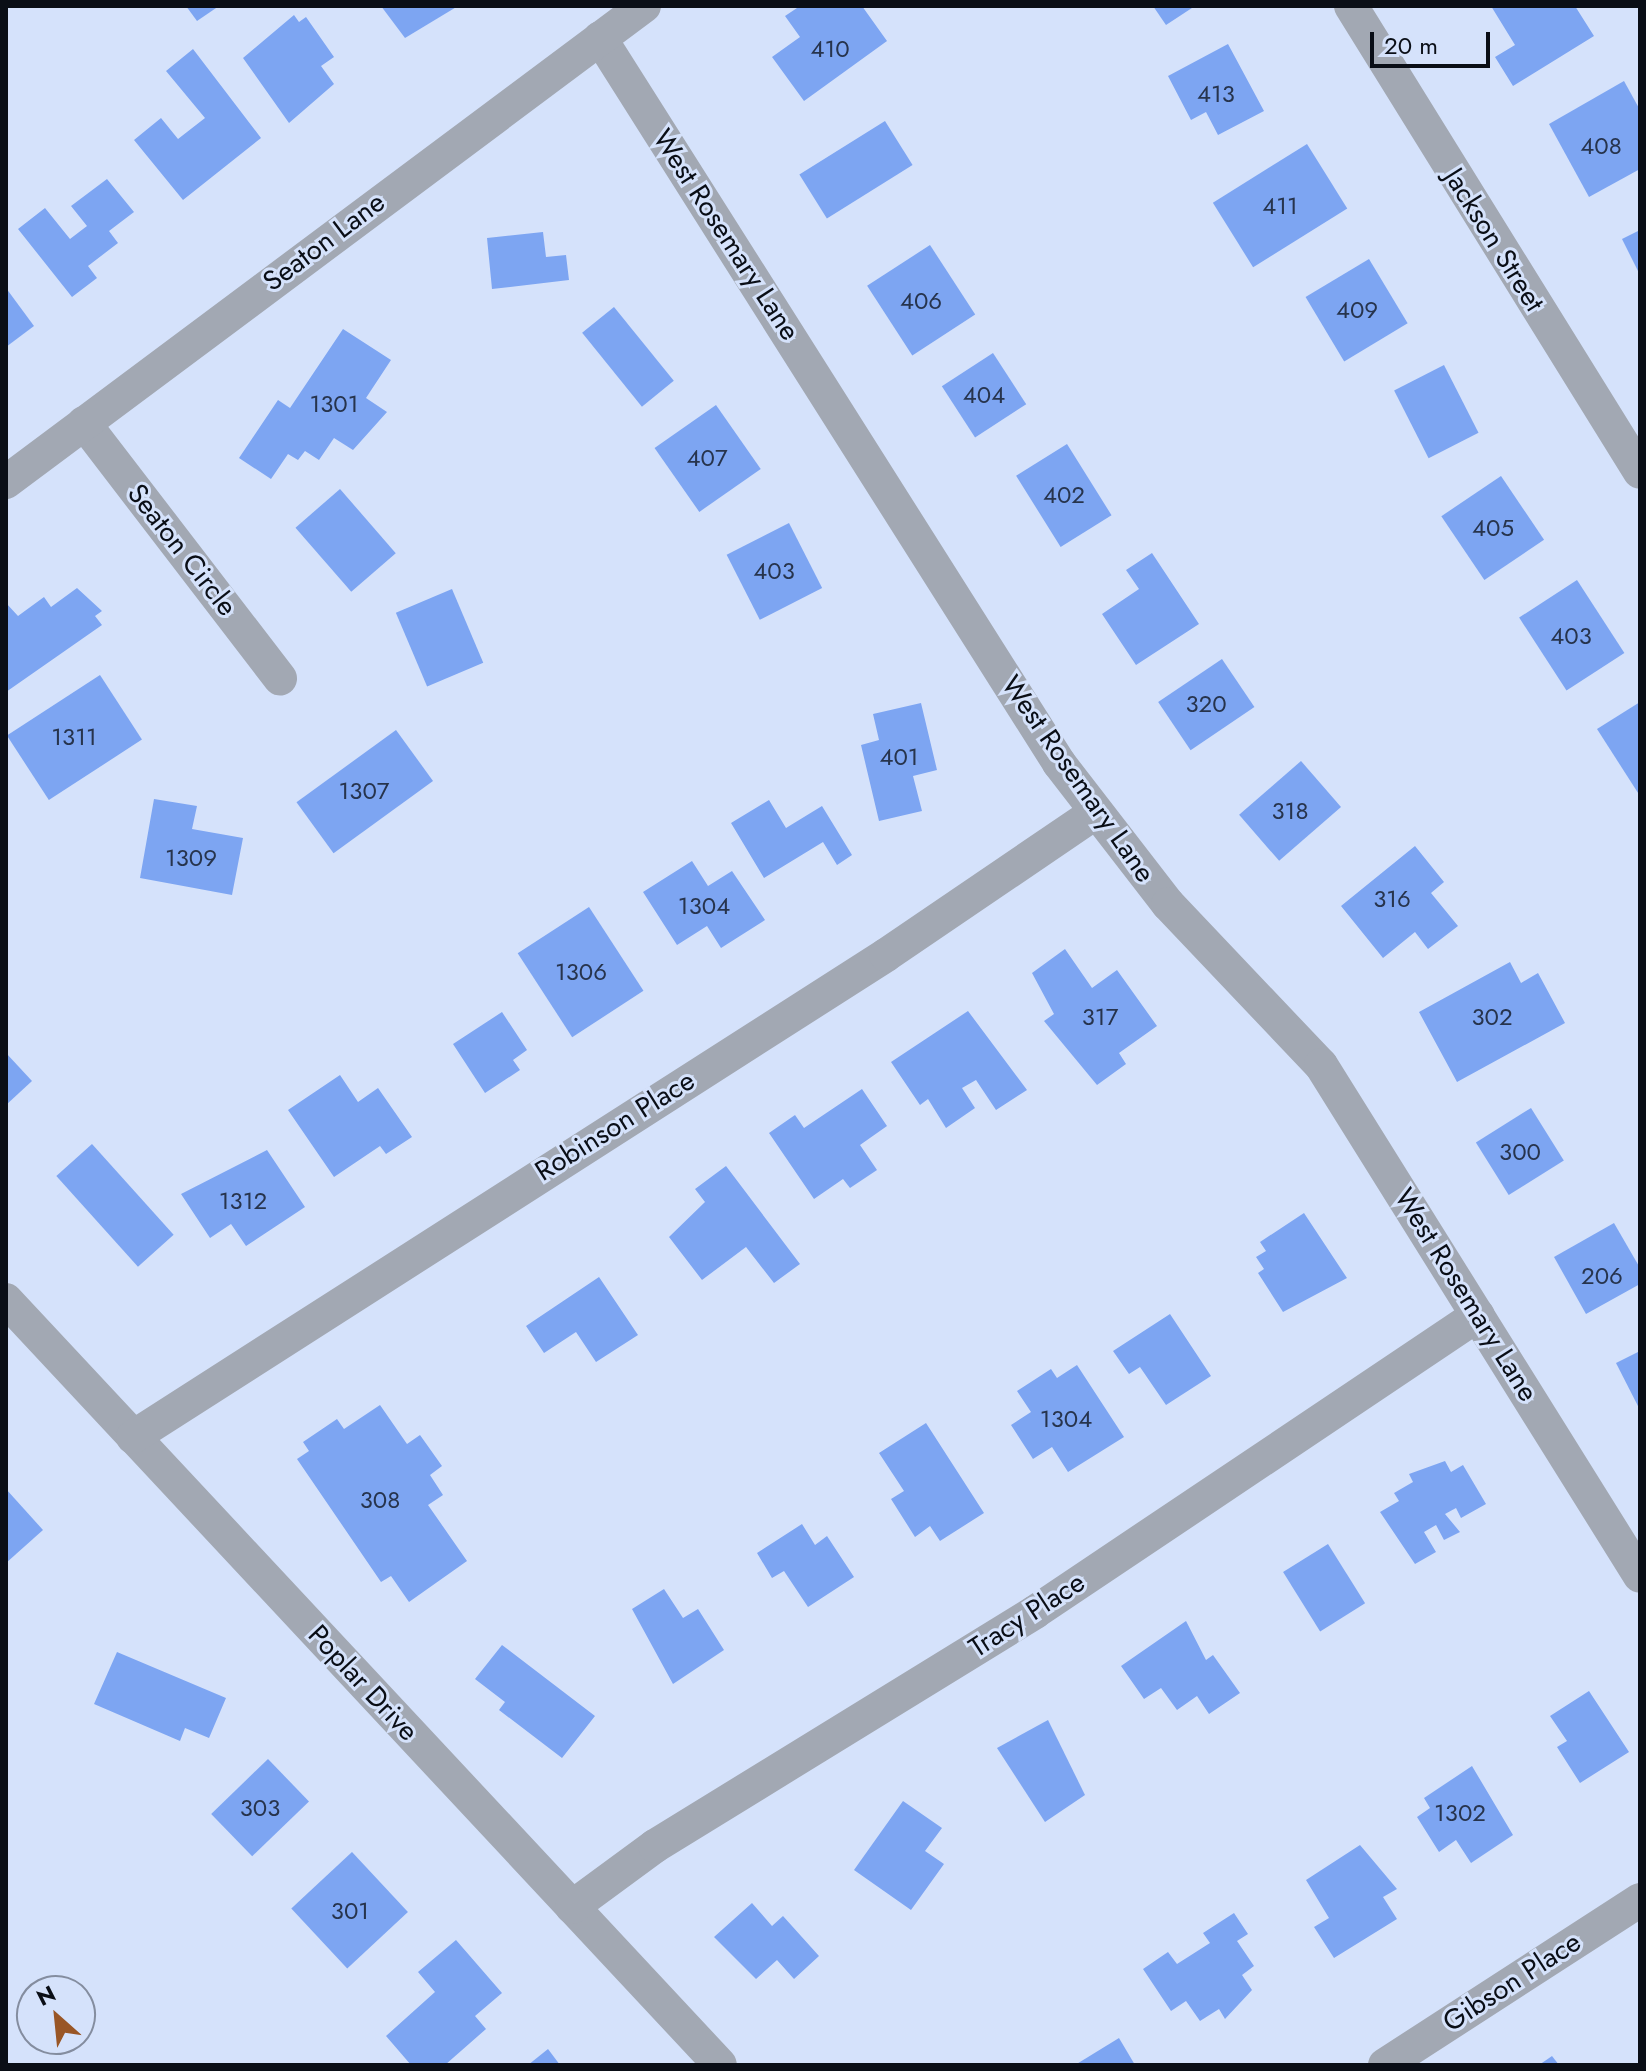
<!DOCTYPE html>
<style>
body{margin:0}
#map{position:relative;width:1646px;height:2071px;overflow:hidden;background:#d5e2fb;font-family:Jost,sans-serif}
div>[style]{position:absolute}
.building>*{inset:0;background:#7da5f2;transform-origin:0 0}
.street>*{height:34px;margin:-17px;padding:0 17px;transform-origin:17px;border-radius:17px;background:#a2a8b3}
span{translate:-50% -50%;white-space:nowrap;text-align:center;line-height:1.15;-webkit-text-stroke:6px #d5e2fb;paint-order:stroke}
.number-label{font-size:24px;color:#27344d}
.number-label span{-webkit-text-stroke-width:0}
.street-label{font-size:28px;color:#0a0e16}
.frame{position:absolute;inset:0;border:8px solid #0a0e16;pointer-events:none}
.north{position:absolute;left:16px;top:1975px;width:80px;height:80px;box-sizing:border-box;background:#d5e2fb;border:2px solid #848d9f;border-radius:50%;rotate:333deg;font-size:22px;font-weight:700;line-height:32px;text-align:center;color:#0a0e16}
.north::after{content:'';display:block;margin:auto;width:28px;height:36px;background:#995626;clip-path:polygon(50% 0,100% 100%,50% 72%,0 100%)}
.scale{position:absolute;left:1370px;top:32px;width:120px;height:36px;box-sizing:border-box;border:4px solid #0a0e16;border-top:0;padding-left:10px;font-size:24px;line-height:28px;white-space:nowrap;color:#0a0e16;-webkit-text-stroke:6px #d5e2fb;paint-order:stroke}
</style>
<div id="map">
<div class="building">
<i style="clip-path:polygon(186px 6px,219px 6px,197px 21px)"></i>
<i style="clip-path:polygon(381px 6px,458px 6px,405px 38px)"></i>
<i style="clip-path:polygon(800px 6px,862px 6px,887px 41px,804px 101px,772px 57px,800px 37px,785px 16px)"></i>
<i style="clip-path:polygon(1153px 6px,1195px 6px,1166px 25px)"></i>
<i style="clip-path:polygon(1491px 6px,1575px 6px,1594px 36px,1513px 86px,1495px 57px,1515px 45px)"></i>
<i style="clip-path:polygon(294px 15px,299px 22px,306px 17px,334px 57px,321px 66px,334px 84px,289px 123px,243px 58px)"></i>
<i style="clip-path:polygon(1228px 44px,1264px 111px,1218px 135px,1206px 112px,1191px 120px,1168px 76px)"></i>
<i style="clip-path:polygon(193px 49px,261px 138px,183px 200px,134px 140px,161px 118px,178px 139px,205px 118px,166px 71px)"></i>
<i style="clip-path:polygon(1624px 81px,1640px 110px,1640px 169px,1589px 197px,1549px 124px)"></i>
<i style="left:885px;top:121px;width:52px;height:101px;rotate:58deg"></i>
<i style="left:1307px;top:144px;width:76px;height:111px;rotate:58deg"></i>
<i style="clip-path:polygon(107px 179px,134px 212px,109px 231px,118px 243px,88px 266px,97px 278px,72px 297px,18px 229px,45px 208px,70px 239px,87px 226px,71px 206px)"></i>
<i style="clip-path:polygon(1640px 230px,1640px 275px,1622px 239px)"></i>
<i style="clip-path:polygon(543px 232px,546px 257px,566px 255px,569px 280px,492px 289px,487px 238px)"></i>
<i style="left:930px;top:245px;width:83px;height:75px;rotate:57deg"></i>
<i style="left:1369px;top:259px;width:75px;height:74px;rotate:59deg"></i>
<i style="clip-path:polygon(6px 288px,34px 326px,6px 347px)"></i>
<i style="left:614px;top:307px;width:95px;height:41px;rotate:51deg"></i>
<i style="clip-path:polygon(343px 329px,391px 360px,366px 398px,387px 412px,353px 450px,334px 438px,319px 460px,305px 451px,298px 460px,288px 454px,271px 479px,239px 458px,278px 400px,290px 408px)"></i>
<i style="left:993px;top:353px;width:61px;height:61px;rotate:57deg"></i>
<i style="left:1444px;top:365px;width:76px;height:56px;rotate:63deg"></i>
<i style="left:716px;top:405px;width:78px;height:75px;rotate:55deg"></i>
<i style="left:1067px;top:444px;width:84px;height:60px;rotate:58deg"></i>
<i style="left:1501px;top:476px;width:77px;height:72px;rotate:56deg"></i>
<i style="left:340px;top:489px;width:85px;height:59px;rotate:49deg"></i>
<i style="left:789px;top:523px;width:73px;height:70px;rotate:63deg"></i>
<i style="clip-path:polygon(1152px 553px,1199px 624px,1136px 665px,1102px 614px,1139px 589px,1126px 570px)"></i>
<i style="left:1577px;top:580px;width:87px;height:69px;rotate:57deg"></i>
<i style="clip-path:polygon(77px 588px,102px 611px,95px 616px,102px 625px,6px 692px,6px 603px,18px 616px,44px 597px,51px 607px)"></i>
<i style="left:452px;top:589px;width:80px;height:61px;rotate:67deg"></i>
<i style="left:1222px;top:659px;width:58px;height:77px;rotate:56deg"></i>
<i style="left:100px;top:675px;width:77px;height:111px;rotate:57deg"></i>
<i style="clip-path:polygon(1640px 702px,1640px 796px,1597px 729px)"></i>
<i style="clip-path:polygon(921px 703px,937px 770px,913px 776px,922px 811px,879px 821px,861px 745px,879px 740px,873px 714px)"></i>
<i style="left:396px;top:730px;width:63px;height:123px;rotate:54deg"></i>
<i style="left:1301px;top:761px;width:61px;height:82px;rotate:49deg"></i>
<i style="clip-path:polygon(154px 799px,197px 806px,192px 829px,243px 838px,232px 895px,140px 878px)"></i>
<i style="clip-path:polygon(769px 800px,786px 828px,822px 806px,852px 855px,837px 865px,823px 842px,764px 878px,731px 823px)"></i>
<i style="clip-path:polygon(1415px 846px,1444px 882px,1431px 893px,1458px 926px,1428px 949px,1415px 932px,1383px 958px,1341px 906px)"></i>
<i style="clip-path:polygon(692px 861px,708px 886px,732px 871px,765px 920px,721px 948px,707px 926px,677px 945px,643px 892px)"></i>
<i style="left:589px;top:907px;width:100px;height:85px;rotate:57deg"></i>
<i style="clip-path:polygon(1065px 949px,1092px 988px,1117px 970px,1157px 1026px,1119px 1053px,1126px 1064px,1097px 1085px,1044px 1021px,1054px 1014px,1032px 973px)"></i>
<i style="clip-path:polygon(1510px 962px,1521px 983px,1538px 973px,1565px 1023px,1457px 1082px,1419px 1012px)"></i>
<i style="clip-path:polygon(968px 1011px,1027px 1090px,996px 1110px,976px 1080px,962px 1088px,975px 1108px,946px 1128px,928px 1099px,920px 1105px,891px 1062px)"></i>
<i style="clip-path:polygon(502px 1012px,527px 1050px,513px 1060px,520px 1070px,485px 1093px,453px 1044px)"></i>
<i style="clip-path:polygon(6px 1053px,32px 1081px,6px 1105px)"></i>
<i style="clip-path:polygon(340px 1075px,358px 1102px,378px 1088px,412px 1137px,386px 1154px,380px 1146px,334px 1177px,288px 1110px)"></i>
<i style="clip-path:polygon(862px 1089px,887px 1126px,860px 1145px,877px 1170px,850px 1188px,843px 1179px,814px 1199px,769px 1133px,795px 1115px,804px 1128px)"></i>
<i style="left:1531px;top:1108px;width:62px;height:65px;rotate:58deg"></i>
<i style="left:92px;top:1144px;width:122px;height:48px;rotate:48deg"></i>
<i style="clip-path:polygon(267px 1150px,305px 1207px,246px 1246px,231px 1224px,210px 1238px,181px 1194px)"></i>
<i style="clip-path:polygon(726px 1166px,800px 1264px,774px 1283px,746px 1247px,702px 1280px,669px 1237px,705px 1202px,695px 1189px)"></i>
<i style="clip-path:polygon(1304px 1213px,1347px 1278px,1283px 1312px,1258px 1273px,1264px 1269px,1256px 1257px,1266px 1251px,1260px 1242px)"></i>
<i style="clip-path:polygon(1614px 1223px,1640px 1268px,1640px 1284px,1586px 1314px,1554px 1257px)"></i>
<i style="clip-path:polygon(599px 1277px,638px 1335px,596px 1362px,576px 1332px,544px 1353px,526px 1326px)"></i>
<i style="clip-path:polygon(1170px 1314px,1211px 1376px,1166px 1405px,1140px 1367px,1129px 1374px,1113px 1351px)"></i>
<i style="clip-path:polygon(1640px 1351px,1640px 1410px,1616px 1363px)"></i>
<i style="clip-path:polygon(1077px 1365px,1124px 1437px,1068px 1472px,1052px 1447px,1033px 1459px,1011px 1425px,1031px 1412px,1017px 1391px,1051px 1369px,1057px 1378px)"></i>
<i style="clip-path:polygon(380px 1405px,407px 1444px,420px 1435px,442px 1466px,430px 1475px,443px 1495px,428px 1505px,467px 1561px,409px 1602px,391px 1576px,381px 1582px,297px 1459px,309px 1451px,303px 1442px,337px 1419px,344px 1429px)"></i>
<i style="clip-path:polygon(926px 1423px,984px 1513px,940px 1541px,930px 1526px,915px 1537px,891px 1499px,904px 1491px,879px 1453px)"></i>
<i style="clip-path:polygon(1445px 1461px,1451px 1472px,1463px 1465px,1486px 1504px,1461px 1518px,1456px 1508px,1445px 1514px,1460px 1532px,1444px 1540px,1436px 1525px,1424px 1532px,1436px 1552px,1415px 1564px,1380px 1512px,1399px 1501px,1394px 1493px,1413px 1482px,1409px 1474px)"></i>
<i style="clip-path:polygon(6px 1489px,43px 1530px,6px 1563px)"></i>
<i style="clip-path:polygon(802px 1524px,815px 1545px,827px 1536px,854px 1577px,808px 1607px,784px 1571px,772px 1578px,757px 1553px)"></i>
<i style="left:1328px;top:1544px;width:70px;height:53px;rotate:58deg"></i>
<i style="clip-path:polygon(664px 1589px,683px 1618px,698px 1609px,724px 1650px,673px 1684px,632px 1609px)"></i>
<i style="clip-path:polygon(1186px 1621px,1206px 1660px,1213px 1655px,1240px 1693px,1209px 1714px,1197px 1696px,1177px 1710px,1161px 1688px,1144px 1699px,1121px 1666px)"></i>
<i style="clip-path:polygon(502px 1645px,595px 1716px,562px 1758px,499px 1710px,505px 1702px,475px 1679px)"></i>
<i style="clip-path:polygon(117px 1652px,226px 1698px,209px 1738px,185px 1728px,180px 1741px,94px 1704px)"></i>
<i style="clip-path:polygon(1589px 1691px,1629px 1752px,1580px 1783px,1557px 1747px,1567px 1741px,1550px 1716px)"></i>
<i style="clip-path:polygon(1048px 1720px,1085px 1795px,1045px 1822px,997px 1748px)"></i>
<i style="left:268px;top:1759px;width:59px;height:79px;rotate:46deg"></i>
<i style="clip-path:polygon(1472px 1766px,1513px 1835px,1471px 1863px,1456px 1840px,1439px 1852px,1417px 1817px,1430px 1808px,1424px 1798px)"></i>
<i style="clip-path:polygon(903px 1801px,942px 1828px,925px 1851px,944px 1864px,911px 1910px,854px 1870px)"></i>
<i style="clip-path:polygon(1360px 1845px,1397px 1889px,1383px 1897px,1397px 1919px,1334px 1958px,1314px 1927px,1329px 1918px,1306px 1880px)"></i>
<i style="left:352px;top:1852px;width:82px;height:83px;rotate:47deg"></i>
<i style="clip-path:polygon(752px 1903px,772px 1926px,783px 1916px,819px 1956px,794px 1979px,777px 1960px,756px 1979px,714px 1937px)"></i>
<i style="clip-path:polygon(1234px 1913px,1248px 1934px,1237px 1941px,1254px 1966px,1242px 1975px,1252px 1990px,1225px 2019px,1219px 2009px,1200px 2021px,1186px 2001px,1171px 2011px,1143px 1969px,1168px 1952px,1177px 1964px,1210px 1943px,1203px 1933px)"></i>
<i style="clip-path:polygon(456px 1940px,502px 1993px,475px 2016px,486px 2029px,445px 2065px,411px 2065px,386px 2036px,435px 1992px,418px 1972px)"></i>
<i style="clip-path:polygon(1119px 2038px,1135px 2065px,1075px 2065px)"></i>
<i style="clip-path:polygon(548px 2049px,560px 2065px,528px 2065px)"></i>
<i style="clip-path:polygon(1552px 2056px,1559px 2065px,1539px 2065px)"></i>
</div>
<div class="street">
<i style="left:1351px;top:6px;width:548px;rotate:58.19deg"></i>
<i style="left:600px;top:38px;width:858px;rotate:57.66deg"></i>
<i style="left:1059px;top:763px;width:178px;rotate:52.3deg"></i>
<i style="left:1168px;top:904px;width:222px;rotate:46.5deg"></i>
<i style="left:1321px;top:1065px;width:602px;rotate:58.02deg"></i>
<i style="left:84px;top:423px;width:322px;rotate:52.5deg"></i>
<i style="left:6px;top:482px;width:796px;rotate:-36.73deg"></i>
<i style="left:6px;top:1300px;width:1046px;rotate:46.97deg"></i>
<i style="left:133px;top:1437px;width:894px;rotate:-32.62deg"></i>
<i style="left:886px;top:955px;width:253px;rotate:-34.2deg"></i>
<i style="left:572px;top:1907px;width:103px;rotate:-36.3deg"></i>
<i style="left:655px;top:1846px;width:446px;rotate:-31.6deg"></i>
<i style="left:1035px;top:1612px;width:533px;rotate:-33.84deg"></i>
<i style="left:1385px;top:2065px;width:304px;rotate:-32.9deg"></i>
</div>
<div class="number-label">
<span style="left:830px;top:49px">410</span>
<span style="left:1216px;top:94px">413</span>
<span style="left:1601px;top:146px">408</span>
<span style="left:1280px;top:206px">411</span>
<span style="left:921px;top:301px">406</span>
<span style="left:1357px;top:310px">409</span>
<span style="left:984px;top:395px">404</span>
<span style="left:334px;top:404px">1301</span>
<span style="left:707px;top:458px">407</span>
<span style="left:1064px;top:495px">402</span>
<span style="left:1493px;top:528px">405</span>
<span style="left:774px;top:571px">403</span>
<span style="left:1571px;top:636px">403</span>
<span style="left:1206px;top:704px">320</span>
<span style="left:74px;top:737px">1311</span>
<span style="left:899px;top:757px">401</span>
<span style="left:364px;top:791px">1307</span>
<span style="left:1290px;top:811px">318</span>
<span style="left:191px;top:858px">1309</span>
<span style="left:1392px;top:899px">316</span>
<span style="left:704px;top:906px">1304</span>
<span style="left:581px;top:972px">1306</span>
<span style="left:1100px;top:1017px">317</span>
<span style="left:1492px;top:1017px">302</span>
<span style="left:1520px;top:1152px">300</span>
<span style="left:243px;top:1201px">1312</span>
<span style="left:1602px;top:1276px">206</span>
<span style="left:1066px;top:1419px">1304</span>
<span style="left:380px;top:1500px">308</span>
<span style="left:260px;top:1808px">303</span>
<span style="left:1460px;top:1813px">1302</span>
<span style="left:350px;top:1911px">301</span>
</div>
<div class="street-label">
<span style="left:726px;top:235px;rotate:57deg">West Rosemary Lane</span>
<span style="left:1494px;top:240px;rotate:58deg">Jackson Street</span>
<span style="left:324px;top:242px;rotate:-37deg">Seaton Lane</span>
<span style="left:182px;top:550px;rotate:52deg">Seaton Circle</span>
<span style="left:1078px;top:779px;rotate:55deg">West Rosemary Lane</span>
<span style="left:615px;top:1126px;rotate:-32deg">Robinson Place</span>
<span style="left:1466px;top:1295px;rotate:58deg">West Rosemary Lane</span>
<span style="left:1027px;top:1615px;rotate:-33deg">Tracy Place</span>
<span style="left:363px;top:1683px;rotate:47deg">Poplar Drive</span>
<span style="left:1512px;top:1982px;rotate:-33deg">Gibson Place</span>
</div>
<div class="frame"></div>
<div class="north">N</div>
<div class="scale">20 m</div>
</div>
